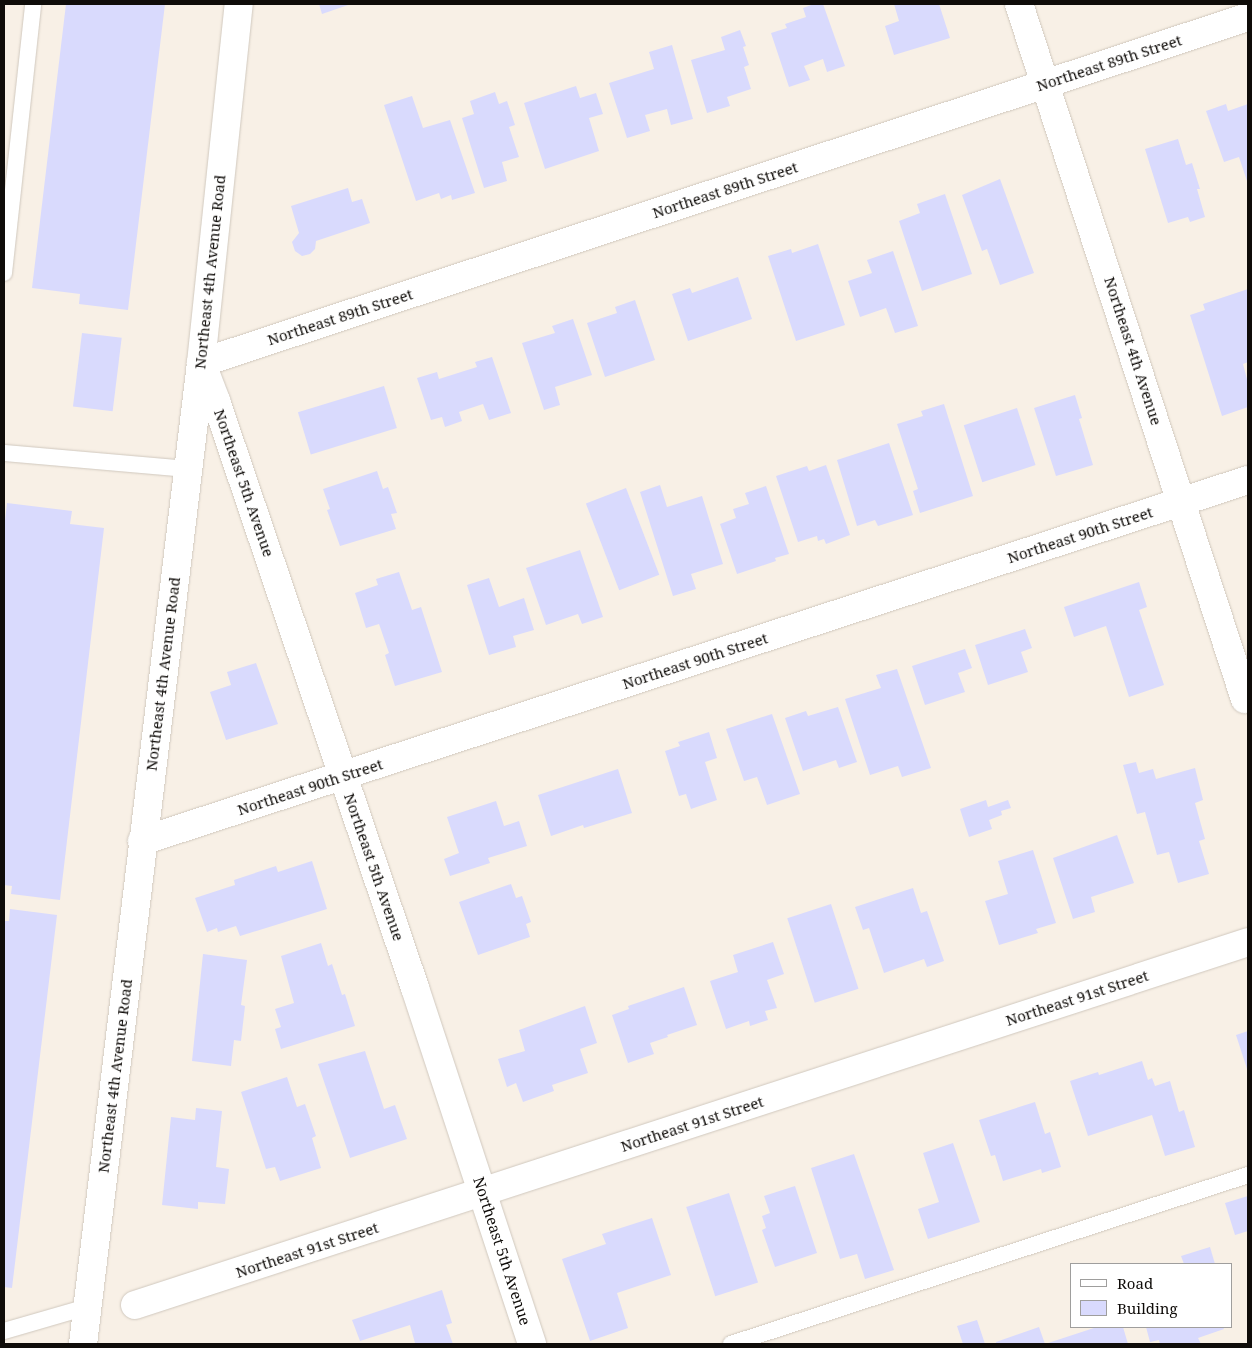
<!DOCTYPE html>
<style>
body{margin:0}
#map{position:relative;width:1252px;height:1348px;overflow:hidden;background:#f8f0e6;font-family:"Noto Serif",serif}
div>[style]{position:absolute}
.building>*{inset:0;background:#d9dafd;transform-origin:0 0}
.roads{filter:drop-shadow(0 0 1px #d0c8be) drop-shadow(0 0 1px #d0c8be)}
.lane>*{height:16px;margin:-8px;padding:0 8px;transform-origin:8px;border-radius:8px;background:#fff}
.street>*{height:28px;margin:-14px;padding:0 14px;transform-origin:14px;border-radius:14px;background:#fff}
span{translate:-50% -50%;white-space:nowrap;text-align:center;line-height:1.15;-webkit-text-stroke:5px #fff;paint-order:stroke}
.street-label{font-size:15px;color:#0f0c09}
.frame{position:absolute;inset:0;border:5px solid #0f0c09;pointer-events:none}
.legend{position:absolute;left:1070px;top:1263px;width:162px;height:65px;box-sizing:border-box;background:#fff;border:1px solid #9f9e9d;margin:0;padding:6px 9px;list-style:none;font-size:15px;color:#0f0c09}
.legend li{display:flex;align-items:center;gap:10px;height:25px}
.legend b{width:25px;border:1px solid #9f9e9d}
</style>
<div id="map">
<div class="building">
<i style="clip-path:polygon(66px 4px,165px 4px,128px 310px,79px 304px,80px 294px,32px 288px)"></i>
<i style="clip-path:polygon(319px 4px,351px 4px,322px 14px)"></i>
<i style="clip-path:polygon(814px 4px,823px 4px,845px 66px,827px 72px,823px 59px,804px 66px,810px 80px,789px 87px,771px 33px,787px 28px,785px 24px,806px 17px,803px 8px)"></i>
<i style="clip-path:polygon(894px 4px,939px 4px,950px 38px,894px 55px,885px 26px,899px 21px)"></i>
<i style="clip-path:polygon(740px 30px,746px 46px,743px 47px,749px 65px,744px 67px,751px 89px,727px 97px,730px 106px,707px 113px,691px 60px,725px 50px,721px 37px)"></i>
<i style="clip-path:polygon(672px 45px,693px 119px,671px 125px,667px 109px,645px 115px,650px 131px,627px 138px,609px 83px,654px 69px,649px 52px)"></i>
<i style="clip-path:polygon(576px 86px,580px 98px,596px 93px,603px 114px,589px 118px,599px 151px,545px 169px,524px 103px)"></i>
<i style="clip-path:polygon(495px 92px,499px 104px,507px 101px,515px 125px,509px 127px,519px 157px,502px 162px,507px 181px,484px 188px,462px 118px,474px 114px,470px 101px)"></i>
<i style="clip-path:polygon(412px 96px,423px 128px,450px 120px,475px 193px,452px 200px,451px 195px,441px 199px,439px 193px,416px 201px,384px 105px)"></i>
<i style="clip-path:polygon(1226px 104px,1228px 111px,1248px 104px,1248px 184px,1239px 157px,1224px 162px,1206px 111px)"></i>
<i style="clip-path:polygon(1178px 139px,1186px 165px,1192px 163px,1200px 189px,1197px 189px,1205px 217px,1190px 222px,1188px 217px,1168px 223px,1145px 149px)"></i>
<i style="clip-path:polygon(1000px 179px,1034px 273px,1000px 285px,987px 249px,982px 251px,962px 195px)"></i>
<i style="clip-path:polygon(348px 188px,352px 202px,362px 199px,370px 223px,316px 241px,315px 249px,310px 254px,302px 256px,295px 251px,292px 242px,299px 233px,291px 206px)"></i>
<i style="clip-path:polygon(945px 194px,972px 274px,922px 291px,899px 221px,920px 213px,917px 204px)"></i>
<i style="clip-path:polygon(818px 244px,845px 325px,796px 341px,768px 256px,791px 249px,792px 253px)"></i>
<i style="clip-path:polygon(893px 251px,918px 326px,895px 333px,886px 308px,860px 317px,848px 281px,872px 273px,867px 260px)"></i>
<i style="clip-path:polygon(738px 277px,752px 319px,688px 341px,672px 294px,690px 288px,692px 293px)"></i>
<i style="clip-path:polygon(1248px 289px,1248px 362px,1243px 364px,1248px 383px,1248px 407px,1222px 416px,1190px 315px,1205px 310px,1203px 304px)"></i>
<i style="clip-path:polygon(635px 300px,655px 360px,605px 377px,587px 323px,617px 313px,615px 307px)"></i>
<i style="clip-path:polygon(573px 319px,592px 375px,555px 387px,560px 405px,544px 410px,522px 343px,555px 333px,552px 326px)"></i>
<i style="left:82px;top:333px;width:40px;height:74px;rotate:7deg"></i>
<i style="clip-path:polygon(492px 357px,511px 413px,489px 420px,483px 404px,459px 412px,462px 421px,445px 427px,442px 417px,431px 420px,417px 378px,437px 372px,439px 379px,477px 367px,475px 362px)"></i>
<i style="left:384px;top:386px;width:44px;height:90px;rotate:73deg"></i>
<i style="clip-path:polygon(1075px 395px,1082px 418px,1079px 419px,1093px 465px,1056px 476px,1034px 408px)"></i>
<i style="clip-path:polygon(944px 404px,973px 496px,920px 513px,913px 491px,918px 489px,897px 424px,923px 416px,921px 411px)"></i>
<i style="left:1017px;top:408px;width:60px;height:56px;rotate:72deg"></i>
<i style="clip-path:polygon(889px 443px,913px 515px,878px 526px,875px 520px,857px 526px,837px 460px)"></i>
<i style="clip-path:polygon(826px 465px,850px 535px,826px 544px,824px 539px,818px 541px,817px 536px,798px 542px,776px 476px,807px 466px,809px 471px)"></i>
<i style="clip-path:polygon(377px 471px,383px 489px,388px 487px,397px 513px,391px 514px,396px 529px,340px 546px,327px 510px,330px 509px,323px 489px)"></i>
<i style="clip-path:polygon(660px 485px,667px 507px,702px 496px,723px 564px,691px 574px,696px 589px,673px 596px,640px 492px)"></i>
<i style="clip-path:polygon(766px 486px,789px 554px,775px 558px,776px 561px,737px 574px,720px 524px,736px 518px,733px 509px,749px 504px,745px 493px)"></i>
<i style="left:626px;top:488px;width:93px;height:43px;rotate:69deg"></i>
<i style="clip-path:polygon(7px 503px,72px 511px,70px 524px,104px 528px,60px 900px,11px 894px,12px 886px,4px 885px,4px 529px)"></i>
<i style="clip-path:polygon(580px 550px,603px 617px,582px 624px,578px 614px,546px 625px,526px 568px)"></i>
<i style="clip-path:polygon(399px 572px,412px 610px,421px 607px,442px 672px,395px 686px,385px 655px,389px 653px,379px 624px,366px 628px,355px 593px,378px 585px,376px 579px)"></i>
<i style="clip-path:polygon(489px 578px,499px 607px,524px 598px,534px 630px,513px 636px,516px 647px,489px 655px,467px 585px)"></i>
<i style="clip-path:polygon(1139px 582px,1147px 607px,1139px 610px,1164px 685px,1129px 697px,1106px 626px,1074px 637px,1064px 607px)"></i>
<i style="clip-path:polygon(1025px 629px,1032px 648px,1021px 652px,1028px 672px,988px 685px,975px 645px)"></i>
<i style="clip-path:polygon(965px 649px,972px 668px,958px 673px,965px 692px,925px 705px,912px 666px)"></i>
<i style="clip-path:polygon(256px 663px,278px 724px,226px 740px,210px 692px,231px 685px,227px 672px)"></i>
<i style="clip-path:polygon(897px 669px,931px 768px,902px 777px,898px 766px,870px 775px,845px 699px,881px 688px,876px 675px)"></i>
<i style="clip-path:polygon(838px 707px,857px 762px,839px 768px,836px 760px,803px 771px,785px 718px,806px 711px,808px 716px)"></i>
<i style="clip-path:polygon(772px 714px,800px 794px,767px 805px,757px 777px,744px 781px,726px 729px)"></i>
<i style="clip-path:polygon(709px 732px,717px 758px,705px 762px,717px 800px,691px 809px,686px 794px,679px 796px,665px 751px,680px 746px,678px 742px)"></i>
<i style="clip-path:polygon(1136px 762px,1139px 773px,1153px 769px,1156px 779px,1195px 768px,1203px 800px,1195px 803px,1205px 839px,1199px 841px,1209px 874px,1178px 883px,1169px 852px,1157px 855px,1145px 812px,1137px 814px,1123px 765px)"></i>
<i style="clip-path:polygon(618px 769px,632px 813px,584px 828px,583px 825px,551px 836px,538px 795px)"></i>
<i style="clip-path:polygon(986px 800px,988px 807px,1008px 800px,1011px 808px,1001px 811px,1002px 815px,989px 820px,992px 829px,969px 837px,960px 809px)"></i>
<i style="clip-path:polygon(496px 801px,504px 826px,519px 821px,527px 846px,488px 858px,490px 863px,450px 876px,444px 859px,459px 853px,447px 817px)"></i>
<i style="clip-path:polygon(1117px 835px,1134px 883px,1091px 897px,1095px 912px,1073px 919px,1053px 858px)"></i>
<i style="clip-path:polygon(1033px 850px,1056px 923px,1036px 929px,1038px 933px,999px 945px,985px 901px,1008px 894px,998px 861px)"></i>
<i style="clip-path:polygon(312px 861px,327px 909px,240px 936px,236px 926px,218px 932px,217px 928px,207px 932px,195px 898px,235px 885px,234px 880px,276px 866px,278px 872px)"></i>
<i style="clip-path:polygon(511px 884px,516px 898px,522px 896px,531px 922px,526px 924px,530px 937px,478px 955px,459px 902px)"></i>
<i style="clip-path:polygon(913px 888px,921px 913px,927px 911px,944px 961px,927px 967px,924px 959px,884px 973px,869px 928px,863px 930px,855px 907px)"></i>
<i style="left:831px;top:904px;width:89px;height:46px;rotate:72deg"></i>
<i style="clip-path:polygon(10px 909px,57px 915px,12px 1288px,4px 1287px,4px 921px,9px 921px)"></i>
<i style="clip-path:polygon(773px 942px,784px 974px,767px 980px,777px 1008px,765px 1011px,768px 1020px,750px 1026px,749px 1021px,726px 1029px,710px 981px,738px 972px,733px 955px)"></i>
<i style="clip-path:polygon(321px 943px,328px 966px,332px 964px,342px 995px,345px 994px,355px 1026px,281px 1049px,275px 1029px,281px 1027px,275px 1009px,294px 1003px,281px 956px)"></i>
<i style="clip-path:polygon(203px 954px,247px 960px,241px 1005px,245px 1006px,241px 1041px,234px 1040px,231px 1066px,192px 1061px)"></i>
<i style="clip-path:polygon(684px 987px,697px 1025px,667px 1035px,668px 1037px,650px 1043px,654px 1054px,628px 1063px,612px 1015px,629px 1009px,628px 1006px)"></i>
<i style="clip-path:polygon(585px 1006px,597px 1043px,580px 1049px,588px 1073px,552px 1085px,554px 1091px,523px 1102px,516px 1083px,507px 1087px,498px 1059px,525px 1051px,519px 1030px)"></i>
<i style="clip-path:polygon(1248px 1031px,1248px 1072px,1236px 1035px)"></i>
<i style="clip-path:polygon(365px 1051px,384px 1109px,395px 1105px,407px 1139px,350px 1158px,318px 1064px)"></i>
<i style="clip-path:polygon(1142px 1061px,1148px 1080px,1152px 1078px,1155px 1086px,1170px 1081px,1179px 1112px,1184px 1110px,1195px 1147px,1165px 1156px,1152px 1115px,1088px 1136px,1070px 1081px,1098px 1072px,1099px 1075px)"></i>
<i style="clip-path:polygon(287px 1077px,297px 1107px,305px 1104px,316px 1136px,312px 1138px,321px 1168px,280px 1181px,275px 1167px,266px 1169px,241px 1092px)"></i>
<i style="clip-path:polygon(1035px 1102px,1045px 1134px,1050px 1132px,1061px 1167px,1042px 1173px,1041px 1169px,1003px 1181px,995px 1155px,991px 1156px,979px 1120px)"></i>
<i style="clip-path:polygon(196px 1108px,222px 1111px,216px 1167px,229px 1169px,225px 1204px,198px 1202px,198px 1209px,162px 1205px,171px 1117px,195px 1120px)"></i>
<i style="clip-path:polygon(953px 1143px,980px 1222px,928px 1239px,918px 1209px,939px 1202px,923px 1153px)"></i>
<i style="clip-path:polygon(854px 1154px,894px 1270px,865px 1279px,857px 1254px,840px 1259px,811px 1168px)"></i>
<i style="clip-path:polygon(795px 1186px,817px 1253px,775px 1267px,762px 1230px,766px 1228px,762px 1216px,770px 1213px,764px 1196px)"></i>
<i style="left:729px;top:1193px;width:94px;height:45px;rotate:72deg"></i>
<i style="clip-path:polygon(1248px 1196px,1248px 1231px,1235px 1235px,1225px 1203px)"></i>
<i style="clip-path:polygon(652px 1218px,671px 1275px,617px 1293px,628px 1328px,590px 1341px,562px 1259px,606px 1244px,602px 1234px)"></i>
<i style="clip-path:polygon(1210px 1247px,1215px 1264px,1184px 1264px,1181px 1256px)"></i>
<i style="clip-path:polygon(442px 1290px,452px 1323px,446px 1325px,453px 1344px,412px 1344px,415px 1343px,410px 1325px,360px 1341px,352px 1320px)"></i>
<i style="clip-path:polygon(977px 1320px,985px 1344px,963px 1344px,957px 1326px)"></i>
<i style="clip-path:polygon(1039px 1327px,1045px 1344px,1097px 1327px,1123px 1327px,1128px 1344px,996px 1344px,996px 1342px)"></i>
<i style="clip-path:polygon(1146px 1327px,1223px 1327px,1224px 1329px,1198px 1338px,1201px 1344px,1160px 1344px,1159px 1340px,1150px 1342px)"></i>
</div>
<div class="roads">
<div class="lane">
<i style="left:4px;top:273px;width:271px;rotate:-83.8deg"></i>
<i style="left:4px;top:453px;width:185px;rotate:5deg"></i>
<i style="left:4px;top:1331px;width:86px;rotate:-16.1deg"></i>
<i style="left:731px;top:1344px;width:544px;rotate:-18.1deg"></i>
</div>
<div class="street">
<i style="left:1019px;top:4px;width:731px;rotate:71.99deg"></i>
<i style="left:201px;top:363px;width:1103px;rotate:-18.29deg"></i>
<i style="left:202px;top:364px;width:40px;rotate:69deg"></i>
<i style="left:216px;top:401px;width:620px;rotate:71.27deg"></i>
<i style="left:415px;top:988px;width:375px;rotate:71.8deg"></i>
<i style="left:142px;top:841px;width:1163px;rotate:-18.08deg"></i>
<i style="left:135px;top:1305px;width:1171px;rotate:-18.06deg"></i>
<i style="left:83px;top:1344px;width:988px;rotate:-83.14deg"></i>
<i style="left:201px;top:363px;width:361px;rotate:-84deg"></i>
</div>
</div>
<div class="street-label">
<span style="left:1109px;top:63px;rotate:-18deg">Northeast 89th Street</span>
<span style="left:725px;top:190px;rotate:-18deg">Northeast 89th Street</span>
<span style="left:210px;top:272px;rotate:-84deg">Northeast 4th Avenue Road</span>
<span style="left:340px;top:317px;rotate:-18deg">Northeast 89th Street</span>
<span style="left:1133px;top:351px;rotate:72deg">Northeast 4th Avenue</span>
<span style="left:244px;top:483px;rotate:71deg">Northeast 5th Avenue</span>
<span style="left:1080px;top:535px;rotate:-18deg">Northeast 90th Street</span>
<span style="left:695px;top:661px;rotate:-18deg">Northeast 90th Street</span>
<span style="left:163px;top:674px;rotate:-83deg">Northeast 4th Avenue Road</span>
<span style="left:310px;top:787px;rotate:-18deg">Northeast 90th Street</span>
<span style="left:374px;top:867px;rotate:71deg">Northeast 5th Avenue</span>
<span style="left:1077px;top:998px;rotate:-18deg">Northeast 91st Street</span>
<span style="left:115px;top:1076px;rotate:-83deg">Northeast 4th Avenue Road</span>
<span style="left:692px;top:1124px;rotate:-18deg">Northeast 91st Street</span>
<span style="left:307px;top:1250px;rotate:-18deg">Northeast 91st Street</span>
<span style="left:502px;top:1251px;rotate:72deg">Northeast 5th Avenue</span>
</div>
<div class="frame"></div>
<ul class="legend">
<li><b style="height:6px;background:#fff"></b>Road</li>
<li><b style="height:14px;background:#d9dafd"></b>Building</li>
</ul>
</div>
